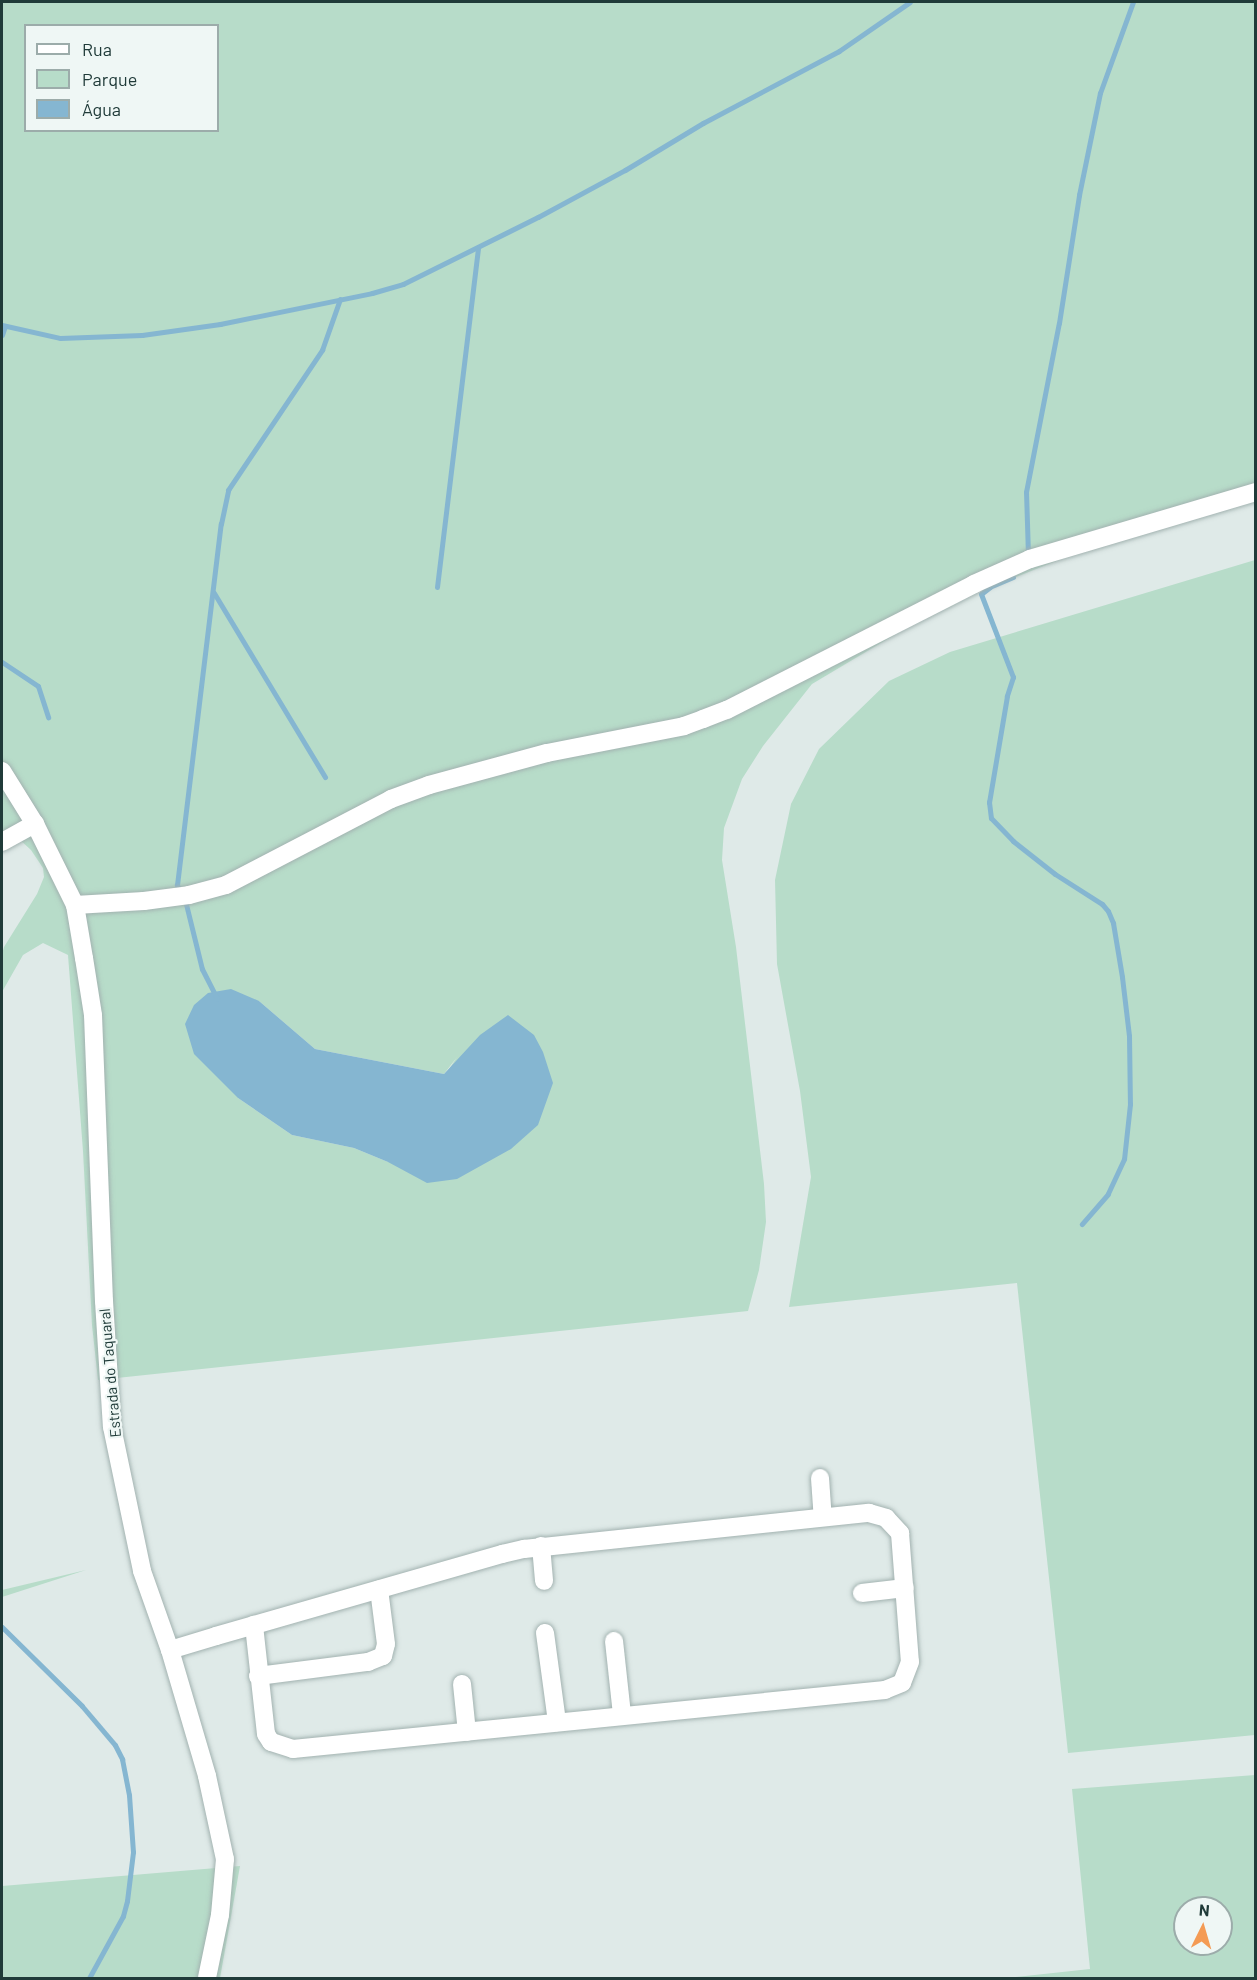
<!DOCTYPE html>
<meta charset="utf-8">
<style>
body{margin:0}
#map{position:relative;width:1257px;height:1980px;overflow:hidden;background:#dfeae8;font-family:Barlow,sans-serif}
div>[style]{position:absolute}
.green>*{inset:0;background:#b7dcc9}
.water>*{inset:0;background:#85b6d1}
.stream>*{height:5px;margin:-2.5px;padding:0 2.5px;transform-origin:2.5px;border-radius:2.5px;background:#85b6d1}
.roads{filter:drop-shadow(0 0 2px #a2b2b0) drop-shadow(0 0 2px #a2b2b0)}
.minor>*{height:18px;margin:-9px;padding:0 9px;transform-origin:9px;border-radius:9px;background:#fff}
span{translate:-50% -50%;white-space:nowrap;text-align:center;line-height:1.15;-webkit-text-stroke:4.5px #eff7f5;paint-order:stroke}
.street-label{font-size:15px;color:#203b39}
.frame{position:absolute;inset:0;border:3px solid #203b39;pointer-events:none}
.legend{position:absolute;left:24px;top:24px;width:195px;height:108px;box-sizing:border-box;background:#eff7f5;border:2px solid #9cacaa;margin:0;padding:8px 10px;list-style:none;font-size:18px;color:#203b39}
.legend li{display:flex;align-items:center;gap:12px;height:30px}
.legend b{width:30px;border:2px solid #9cacaa}
.north{position:absolute;left:1173px;top:1896px;width:60px;height:60px;box-sizing:border-box;background:#eff7f5;border:2px solid #9cacaa;border-radius:50%;rotate:5deg;font-size:16px;font-weight:700;line-height:24px;text-align:center;color:#203b39}
.north::after{content:'';display:block;margin:auto;width:21px;height:27px;background:#f49b54;clip-path:polygon(50% 0,100% 100%,50% 72%,0 100%)}
</style>
<div id="map">
<div class="green">
<i style="clip-path:polygon(evenodd,2px 2px,1255px 2px,1255px 499px,1069px 556px,943px 606px,812px 684px,763px 746px,742px 779px,724px 828px,722px 860px,736px 947px,764px 1184px,766px 1222px,759px 1270px,748px 1311px,98px 1380px,92px 1325px,83px 1151px,68px 955px,43px 943px,23px 955px,2px 992px,2px 954px,4px 947px,37px 894px,44px 877px,43px 868px,31px 850px,18px 838px,2px 832px,2px 2px,26px 26px,218px 26px,218px 130px,26px 130px,26px 26px,2px 2px,259px 1001px,315px 1049px,444px 1074px,457px 1057px,388px 1162px,354px 1148px,292px 1135px,238px 1098px,259px 1001px)"></i>
<i style="clip-path:polygon(1255px 560px,1255px 1735px,1068px 1753px,1017px 1283px,789px 1307px,811px 1177px,800px 1091px,777px 964px,775px 880px,791px 804px,819px 749px,889px 681px,950px 652px)"></i>
<i style="clip-path:polygon(86px 1570px,2px 1597px,2px 1590px)"></i>
<i style="clip-path:polygon(evenodd,1255px 1775px,1255px 1978px,1006px 1978px,1090px 1969px,1072px 1789px,1255px 1775px,1185px 1908px,1221px 1908px,1221px 1944px,1185px 1944px,1185px 1908px)"></i>
<i style="clip-path:polygon(240px 1866px,220px 1978px,2px 1978px,2px 1886px)"></i>
</div>
<div class="water">
<i style="clip-path:polygon(231px 989px,259px 1001px,315px 1049px,444px 1074px,480px 1035px,508px 1015px,534px 1035px,543px 1052px,553px 1083px,538px 1125px,511px 1149px,457px 1179px,427px 1183px,388px 1162px,354px 1148px,292px 1135px,238px 1098px,194px 1054px,185px 1024px,194px 1005px,208px 993px)"></i>
</div>
<div class="stream">
<i style="left:2px;top:325px;width:59px;rotate:12.6deg"></i>
<i style="left:60px;top:338px;width:82px;rotate:-2.1deg"></i>
<i style="left:142px;top:335px;width:79px;rotate:-8deg"></i>
<i style="left:220px;top:324px;width:155px;rotate:-11.5deg"></i>
<i style="left:372px;top:293px;width:32px;rotate:-16deg"></i>
<i style="left:403px;top:284px;width:151px;rotate:-26.4deg"></i>
<i style="left:538px;top:217px;width:99px;rotate:-28.4deg"></i>
<i style="left:625px;top:170px;width:91px;rotate:-31.1deg"></i>
<i style="left:703px;top:123px;width:154px;rotate:-27.9deg"></i>
<i style="left:839px;top:51px;width:86px;rotate:-34.6deg"></i>
<i style="left:2px;top:335px;width:9px;rotate:-72deg"></i>
<i style="left:1028px;top:555px;width:63px;rotate:-91.8deg"></i>
<i style="left:1026px;top:492px;width:172px;rotate:-79deg"></i>
<i style="left:1059px;top:323px;width:130px;rotate:-81.1deg"></i>
<i style="left:1079px;top:195px;width:104px;rotate:-78.4deg"></i>
<i style="left:1100px;top:93px;width:97px;rotate:-70.1deg"></i>
<i style="left:1013px;top:577px;width:25px;rotate:157deg"></i>
<i style="left:990px;top:587px;width:11px;rotate:142deg"></i>
<i style="left:981px;top:594px;width:89px;rotate:68.9deg"></i>
<i style="left:1013px;top:677px;width:20px;rotate:108deg"></i>
<i style="left:1007px;top:696px;width:108px;rotate:99.6deg"></i>
<i style="left:989px;top:802px;width:16px;rotate:83deg"></i>
<i style="left:991px;top:818px;width:32px;rotate:46deg"></i>
<i style="left:1013px;top:841px;width:53px;rotate:38.2deg"></i>
<i style="left:1055px;top:874px;width:56px;rotate:32.6deg"></i>
<i style="left:1102px;top:904px;width:9px;rotate:49deg"></i>
<i style="left:1108px;top:911px;width:13px;rotate:67deg"></i>
<i style="left:1113px;top:923px;width:55px;rotate:80.5deg"></i>
<i style="left:1122px;top:977px;width:59px;rotate:83.2deg"></i>
<i style="left:1129px;top:1036px;width:68px;rotate:89.2deg"></i>
<i style="left:1130px;top:1104px;width:55px;rotate:96.2deg"></i>
<i style="left:1124px;top:1159px;width:38px;rotate:115deg"></i>
<i style="left:1108px;top:1194px;width:40px;rotate:131deg"></i>
<i style="left:437px;top:587px;width:342px;rotate:-83.1deg"></i>
<i style="left:214px;top:593px;width:215px;rotate:58.9deg"></i>
<i style="left:2px;top:662px;width:43px;rotate:33.7deg"></i>
<i style="left:38px;top:686px;width:33px;rotate:72deg"></i>
<i style="left:180px;top:891px;width:7px;rotate:-117deg"></i>
<i style="left:177px;top:885px;width:364px;rotate:-83.1deg"></i>
<i style="left:221px;top:524px;width:35px;rotate:-78deg"></i>
<i style="left:228px;top:490px;width:169px;rotate:-56.1deg"></i>
<i style="left:322px;top:350px;width:54px;rotate:-70.6deg"></i>
<i style="left:185px;top:900px;width:71px;rotate:76.2deg"></i>
<i style="left:202px;top:969px;width:33px;rotate:63deg"></i>
<i style="left:2px;top:1627px;width:112px;rotate:44.6deg"></i>
<i style="left:82px;top:1706px;width:51px;rotate:49.8deg"></i>
<i style="left:115px;top:1745px;width:16px;rotate:63deg"></i>
<i style="left:122px;top:1759px;width:37px;rotate:79deg"></i>
<i style="left:129px;top:1795px;width:57px;rotate:86deg"></i>
<i style="left:133px;top:1852px;width:49px;rotate:97deg"></i>
<i style="left:127px;top:1901px;width:16px;rotate:105deg"></i>
<i style="left:123px;top:1916px;width:71px;rotate:118.7deg"></i>
</div>
<div class="roads">
<div class="minor">
<i style="left:2px;top:771px;width:62px;rotate:58.1deg"></i>
<i style="left:35px;top:824px;width:90px;rotate:63.7deg"></i>
<i style="left:75px;top:905px;width:54px;rotate:80.4deg"></i>
<i style="left:84px;top:958px;width:58px;rotate:81deg"></i>
<i style="left:93px;top:1015px;width:286px;rotate:87.8deg"></i>
<i style="left:104px;top:1301px;width:126px;rotate:86.4deg"></i>
<i style="left:112px;top:1427px;width:147px;rotate:78.2deg"></i>
<i style="left:142px;top:1571px;width:84px;rotate:70.5deg"></i>
<i style="left:170px;top:1650px;width:131px;rotate:73.6deg"></i>
<i style="left:207px;top:1776px;width:85px;rotate:77.8deg"></i>
<i style="left:225px;top:1859px;width:56px;rotate:95.1deg"></i>
<i style="left:220px;top:1915px;width:64px;rotate:101.7deg"></i>
<i style="left:2px;top:842px;width:38px;rotate:-29deg"></i>
<i style="left:75px;top:905px;width:69px;rotate:-3.3deg"></i>
<i style="left:144px;top:901px;width:45px;rotate:-7.6deg"></i>
<i style="left:189px;top:895px;width:38px;rotate:-15deg"></i>
<i style="left:226px;top:885px;width:186px;rotate:-27.5deg"></i>
<i style="left:391px;top:799px;width:40px;rotate:-20.2deg"></i>
<i style="left:429px;top:785px;width:122px;rotate:-15.2deg"></i>
<i style="left:547px;top:753px;width:140px;rotate:-11.1deg"></i>
<i style="left:684px;top:726px;width:20px;rotate:-20deg"></i>
<i style="left:703px;top:719px;width:26px;rotate:-21deg"></i>
<i style="left:727px;top:710px;width:277px;rotate:-27deg"></i>
<i style="left:974px;top:584px;width:61px;rotate:-24.1deg"></i>
<i style="left:1030px;top:559px;width:236px;rotate:-16.5deg"></i>
<i style="left:820px;top:1478px;width:39px;rotate:86deg"></i>
<i style="left:541px;top:1546px;width:35px;rotate:85deg"></i>
<i style="left:862px;top:1593px;width:43px;rotate:-6.6deg"></i>
<i style="left:545px;top:1633px;width:90px;rotate:82.3deg"></i>
<i style="left:614px;top:1641px;width:74px;rotate:83.8deg"></i>
<i style="left:170px;top:1650px;width:48px;rotate:-16.9deg"></i>
<i style="left:216px;top:1636px;width:298px;rotate:-16deg"></i>
<i style="left:502px;top:1554px;width:23px;rotate:-13deg"></i>
<i style="left:524px;top:1549px;width:347px;rotate:-6deg"></i>
<i style="left:869px;top:1513px;width:18px;rotate:16deg"></i>
<i style="left:886px;top:1518px;width:21px;rotate:47deg"></i>
<i style="left:900px;top:1533px;width:129px;rotate:85.6deg"></i>
<i style="left:910px;top:1662px;width:22px;rotate:111deg"></i>
<i style="left:902px;top:1683px;width:18px;rotate:158deg"></i>
<i style="left:885px;top:1690px;width:595px;rotate:174.31deg"></i>
<i style="left:293px;top:1749px;width:23px;rotate:-162deg"></i>
<i style="left:271px;top:1742px;width:9px;rotate:-122deg"></i>
<i style="left:266px;top:1734px;width:110px;rotate:-96.3deg"></i>
<i style="left:258px;top:1676px;width:111px;rotate:-7.3deg"></i>
<i style="left:368px;top:1662px;width:16px;rotate:-22deg"></i>
<i style="left:383px;top:1656px;width:12px;rotate:-76deg"></i>
<i style="left:386px;top:1644px;width:55px;rotate:-97.3deg"></i>
<i style="left:462px;top:1684px;width:48px;rotate:84.1deg"></i>
</div>
</div>
<div class="street-label">
<span style="left:110px;top:1373px;rotate:-95deg">Estrada do Taquaral</span>
</div>
<div class="frame"></div>
<ul class="legend">
<li><b style="height:8px;background:#fff"></b>Rua</li>
<li><b style="height:16px;background:#b7dcc9"></b>Parque</li>
<li><b style="height:16px;background:#85b6d1"></b>Água</li>
</ul>
<div class="north">N</div>
</div>
